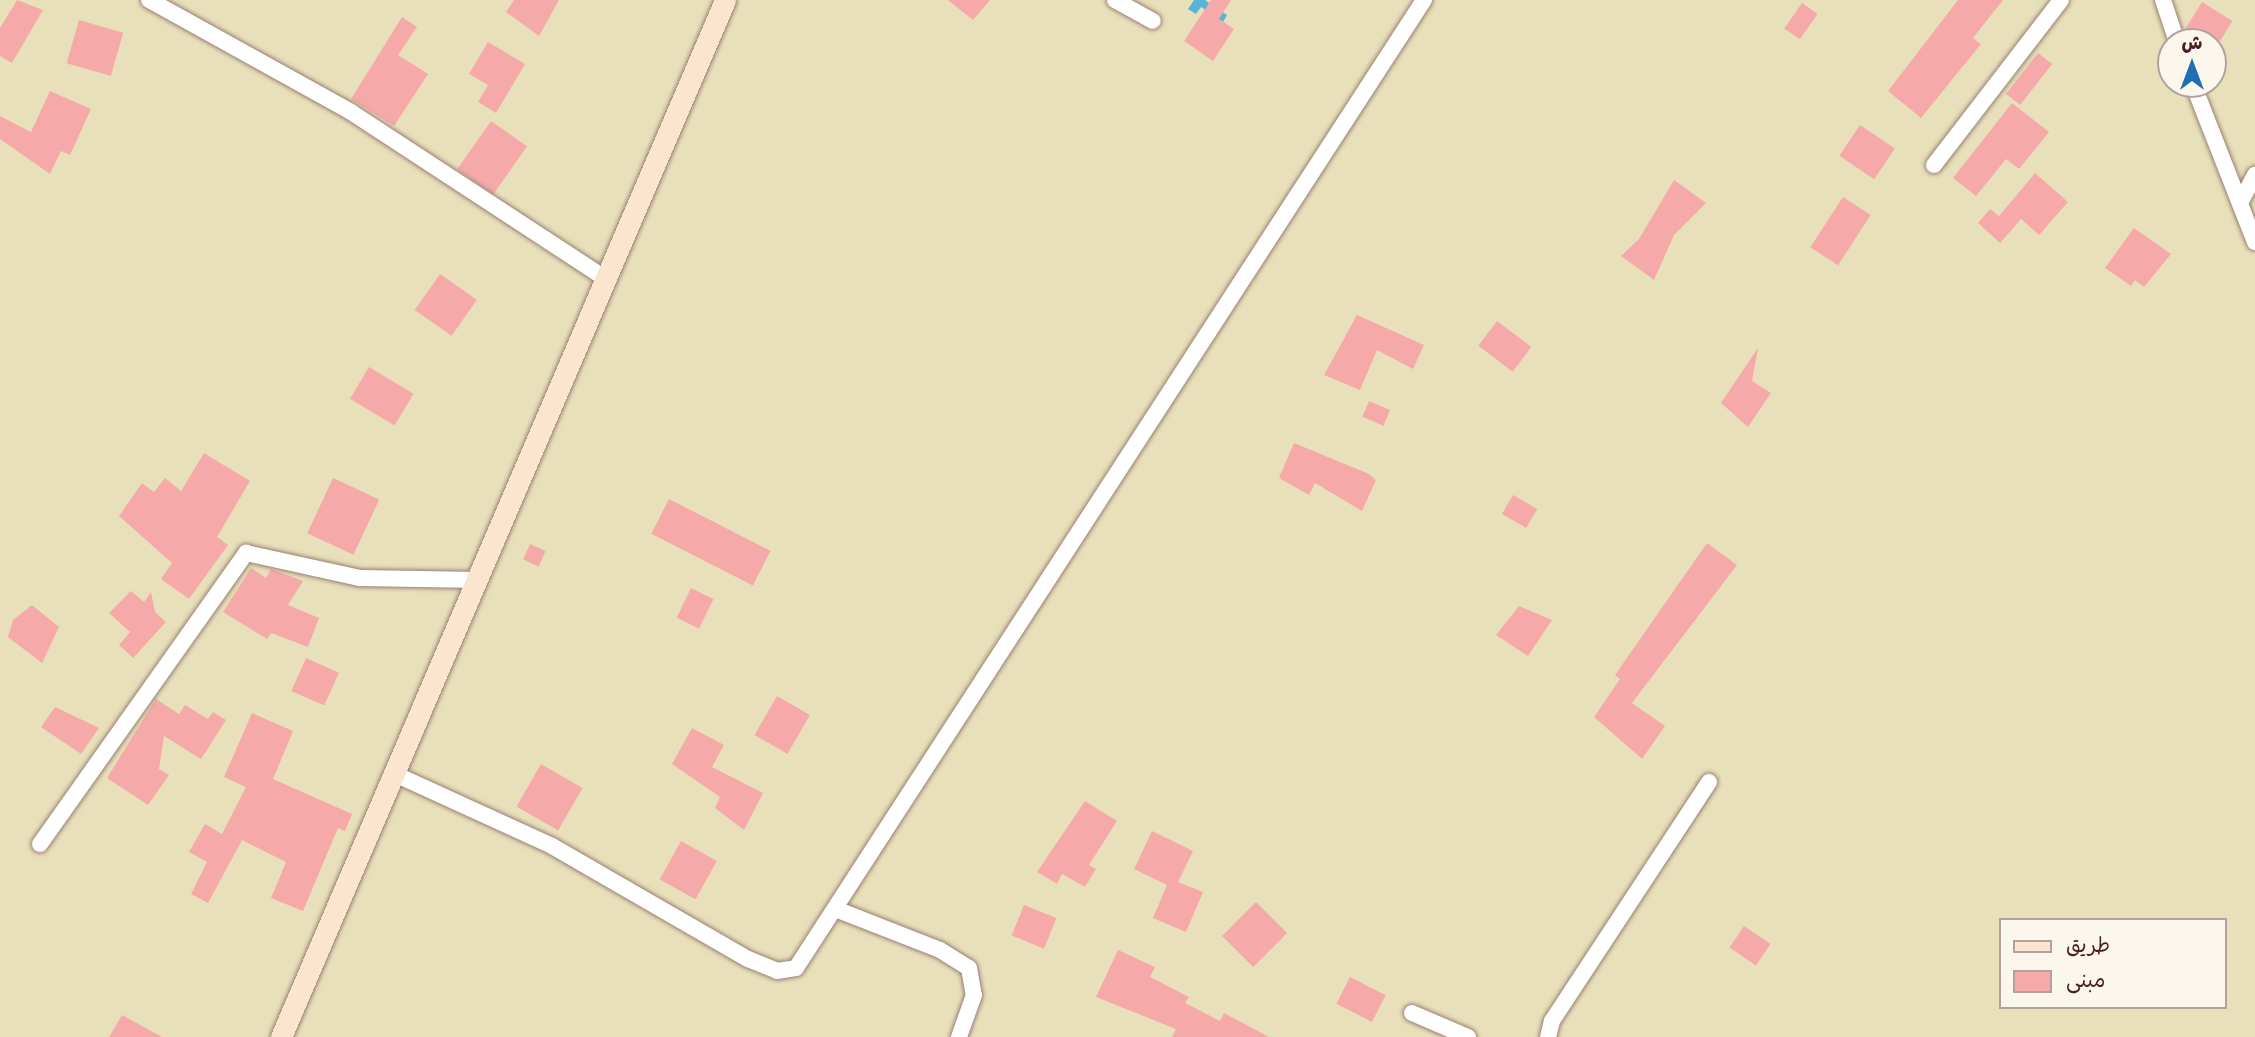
<!DOCTYPE html>
<meta charset="utf-8">
<style>
body{margin:0}
#map{position:relative;width:2255px;height:1037px;overflow:hidden;background:#e8e0bb;font-family:Mynerve,"Playpen Sans Arabic",sans-serif}
div>[style]{position:absolute}
.water>*{inset:0;background:#58b3d6}
.building>*{inset:0;background:#f5aaa9;transform-origin:0 0}
.roads{filter:drop-shadow(0 0 2px #998073) drop-shadow(0 0 2px #998073)}
.street>*{height:16px;margin:-8px;padding:0 8px;transform-origin:8px;border-radius:8px;background:#fff}
.secondary>*{height:21px;margin:-10.5px;padding:0 10.5px;transform-origin:10.5px;border-radius:10.5px;background:#fbe5cf}
span{translate:-50% -50%;white-space:nowrap;text-align:center;line-height:1.15;-webkit-text-stroke:5px #fbf7ec;paint-order:stroke}
.legend{position:absolute;left:1999px;top:918px;width:228px;height:91px;box-sizing:border-box;background:#fbf7ec;border:2px solid #b4a19f;margin:0;padding:9px 12px;list-style:none;font-size:21px;color:#4a1f2b}
.legend li{display:flex;align-items:center;gap:14px;height:35px}
.legend b{width:35px;border:2px solid #b4a19f}
.north{position:absolute;left:2157px;top:28px;width:70px;height:70px;box-sizing:border-box;background:#fbf7ec;border:2px solid #b4a19f;border-radius:50%;rotate:0deg;font-size:19px;font-weight:700;line-height:28px;text-align:center;color:#4a1f2b}
.north::after{content:'';display:block;margin:auto;width:24px;height:32px;background:#1f6fb2;clip-path:polygon(50% 0,100% 100%,50% 72%,0 100%)}
</style>
<div id="map">
<div class="water">
<i style="clip-path:polygon(1194px 0,1205px 0,1227px 15px,1223px 22px,1201px 7px,1196px 14px,1188px 9px)"></i>
</div>
<div class="building">
<i style="clip-path:polygon(17px 0,43px 10px,12px 63px,0 56px,0 28px)"></i>
<i style="clip-path:polygon(514px 0,559px 0,539px 36px,506px 12px)"></i>
<i style="clip-path:polygon(948px 0,990px 0,973px 20px)"></i>
<i style="clip-path:polygon(1211px 0,1231px 0,1219px 19px,1234px 29px,1213px 61px,1184px 41px)"></i>
<i style="clip-path:polygon(1958px 0,2003px 0,1973px 38px,1981px 44px,1921px 118px,1888px 91px)"></i>
<i style="left:2202px;top:2px;width:36px;height:31px;rotate:32deg"></i>
<i style="left:1802px;top:3px;width:19px;height:31px;rotate:35deg"></i>
<i style="clip-path:polygon(402px 17px,417px 27px,398px 55px,428px 74px,394px 126px,351px 99px)"></i>
<i style="left:79px;top:20px;width:46px;height:45px;rotate:16deg"></i>
<i style="clip-path:polygon(488px 42px,525px 64px,496px 113px,478px 102px,488px 85px,469px 74px)"></i>
<i style="left:2038px;top:53px;width:18px;height:52px;rotate:38deg"></i>
<i style="clip-path:polygon(50px 91px,91px 109px,70px 155px,61px 151px,50px 174px,0 139px,0 116px,31px 132px)"></i>
<i style="clip-path:polygon(2012px 103px,2049px 132px,2019px 169px,2006px 159px,1976px 196px,1953px 178px)"></i>
<i style="left:491px;top:121px;width:44px;height:59px;rotate:35deg"></i>
<i style="left:1860px;top:125px;width:42px;height:37px;rotate:34deg"></i>
<i style="clip-path:polygon(2035px 173px,2068px 202px,2039px 235px,2021px 219px,2000px 243px,1978px 223px,1990px 209px,1999px 216px)"></i>
<i style="clip-path:polygon(1674px 180px,1706px 203px,1674px 235px,1654px 280px,1621px 256px,1639px 239px)"></i>
<i style="left:1843px;top:197px;width:33px;height:60px;rotate:33deg"></i>
<i style="clip-path:polygon(2134px 228px,2171px 254px,2144px 287px,2135px 280px,2131px 286px,2105px 268px)"></i>
<i style="left:440px;top:274px;width:45px;height:44px;rotate:35deg"></i>
<i style="clip-path:polygon(1357px 315px,1424px 345px,1413px 369px,1377px 350px,1360px 390px,1324px 375px)"></i>
<i style="left:1497px;top:321px;width:43px;height:31px;rotate:37deg"></i>
<i style="clip-path:polygon(1758px 348px,1752px 381px,1771px 393px,1748px 427px,1721px 403px)"></i>
<i style="left:369px;top:367px;width:52px;height:37px;rotate:31deg"></i>
<i style="left:1369px;top:401px;width:23px;height:17px;rotate:23deg"></i>
<i style="clip-path:polygon(1294px 443px,1369px 474px,1376px 480px,1362px 511px,1315px 483px,1309px 495px,1279px 478px)"></i>
<i style="clip-path:polygon(204px 453px,250px 481px,217px 537px,228px 545px,189px 599px,161px 579px,172px 563px,119px 516px,142px 483px,154px 492px,165px 478px,181px 491px)"></i>
<i style="left:333px;top:478px;width:51px;height:61px;rotate:25deg"></i>
<i style="left:1513px;top:495px;width:28px;height:22px;rotate:30deg"></i>
<i style="left:669px;top:499px;width:114px;height:39px;rotate:27deg"></i>
<i style="clip-path:polygon(1707px 543px,1737px 565px,1632px 703px,1665px 726px,1642px 759px,1594px 717px,1620px 679px,1615px 675px)"></i>
<i style="left:530px;top:544px;width:17px;height:17px;rotate:24deg"></i>
<i style="clip-path:polygon(251px 568px,266px 578px,271px 569px,303px 581px,288px 605px,319px 618px,308px 647px,271px 633px,267px 639px,223px 612px)"></i>
<i style="left:691px;top:588px;width:25px;height:33px;rotate:26deg"></i>
<i style="clip-path:polygon(131px 591px,144px 602px,151px 592px,155px 612px,166px 622px,133px 658px,119px 645px,130px 632px,109px 613px)"></i>
<i style="clip-path:polygon(32px 605px,59px 627px,42px 663px,8px 637px,13px 620px)"></i>
<i style="clip-path:polygon(1519px 606px,1552px 620px,1528px 656px,1496px 635px)"></i>
<i style="left:306px;top:658px;width:36px;height:36px;rotate:24deg"></i>
<i style="left:777px;top:696px;width:38px;height:45px;rotate:30deg"></i>
<i style="clip-path:polygon(156px 699px,179px 714px,185px 705px,208px 719px,213px 712px,226px 720px,201px 759px,164px 736px,159px 769px,169px 775px,148px 805px,107px 778px)"></i>
<i style="clip-path:polygon(55px 707px,99px 728px,81px 754px,41px 727px)"></i>
<i style="clip-path:polygon(252px 713px,293px 731px,273px 779px,352px 814px,345px 831px,338px 828px,303px 911px,271px 898px,286px 862px,242px 840px,208px 903px,191px 894px,207px 862px,189px 852px,205px 824px,222px 834px,246px 787px,224px 777px)"></i>
<i style="clip-path:polygon(692px 728px,724px 745px,712px 767px,763px 793px,744px 830px,715px 808px,720px 797px,672px 764px)"></i>
<i style="left:541px;top:764px;width:48px;height:49px;rotate:30deg"></i>
<i style="clip-path:polygon(1085px 801px,1117px 821px,1089px 865px,1096px 869px,1085px 887px,1062px 874px,1057px 884px,1037px 872px)"></i>
<i style="clip-path:polygon(1152px 831px,1193px 851px,1178px 882px,1203px 892px,1186px 932px,1153px 918px,1167px 885px,1134px 869px)"></i>
<i style="left:681px;top:841px;width:41px;height:44px;rotate:29deg"></i>
<i style="left:1256px;top:902px;width:44px;height:48px;rotate:45deg"></i>
<i style="left:1024px;top:905px;width:35px;height:33px;rotate:22deg"></i>
<i style="left:1744px;top:926px;width:32px;height:26px;rotate:34deg"></i>
<i style="clip-path:polygon(1118px 950px,1155px 967px,1150px 977px,1189px 997px,1185px 1003px,1220px 1021px,1224px 1013px,1269px 1037px,1172px 1037px,1176px 1029px,1096px 997px)"></i>
<i style="left:1350px;top:977px;width:40px;height:30px;rotate:27deg"></i>
<i style="clip-path:polygon(122px 1015px,162px 1037px,109px 1037px)"></i>
</div>
<div class="roads">
<div class="street">
<i style="left:149px;top:0;width:231px;rotate:29deg"></i>
<i style="left:351px;top:112px;width:307px;rotate:33.2deg"></i>
<i style="left:1115px;top:0;width:43px;rotate:28.9deg"></i>
<i style="left:2163px;top:0;width:44px;rotate:71.6deg"></i>
<i style="left:2193px;top:84px;width:170px;rotate:68.6deg"></i>
<i style="left:1934px;top:165px;width:208px;rotate:-52.4deg"></i>
<i style="left:2240px;top:203px;width:32px;rotate:-62deg"></i>
<i style="left:397px;top:775px;width:170px;rotate:24.6deg"></i>
<i style="left:552px;top:846px;width:226px;rotate:30deg"></i>
<i style="left:748px;top:959px;width:31px;rotate:22deg"></i>
<i style="left:777px;top:971px;width:19px;rotate:-9deg"></i>
<i style="left:796px;top:968px;width:1154px;rotate:-57.03deg"></i>
<i style="left:40px;top:844px;width:357px;rotate:-54.7deg"></i>
<i style="left:246px;top:553px;width:117px;rotate:12.4deg"></i>
<i style="left:360px;top:578px;width:120px;rotate:1deg"></i>
<i style="left:838px;top:910px;width:110px;rotate:21.4deg"></i>
<i style="left:940px;top:950px;width:34px;rotate:32deg"></i>
<i style="left:969px;top:968px;width:27px;rotate:80deg"></i>
<i style="left:974px;top:995px;width:45px;rotate:109.7deg"></i>
<i style="left:1412px;top:1013px;width:61px;rotate:23.2deg"></i>
<i style="left:1548px;top:1037px;width:16px;rotate:-76deg"></i>
<i style="left:1552px;top:1021px;width:286px;rotate:-56.7deg"></i>
</div>
<div class="secondary">
<i style="left:281px;top:1037px;width:1128px;rotate:-66.82deg"></i>
</div>
</div>
<ul class="legend">
<li><b style="height:9px;background:#fbe5cf"></b>طريق</li>
<li><b style="height:19px;background:#f5aaa9"></b>مبنى</li>
</ul>
<div class="north">ش</div>
</div>
